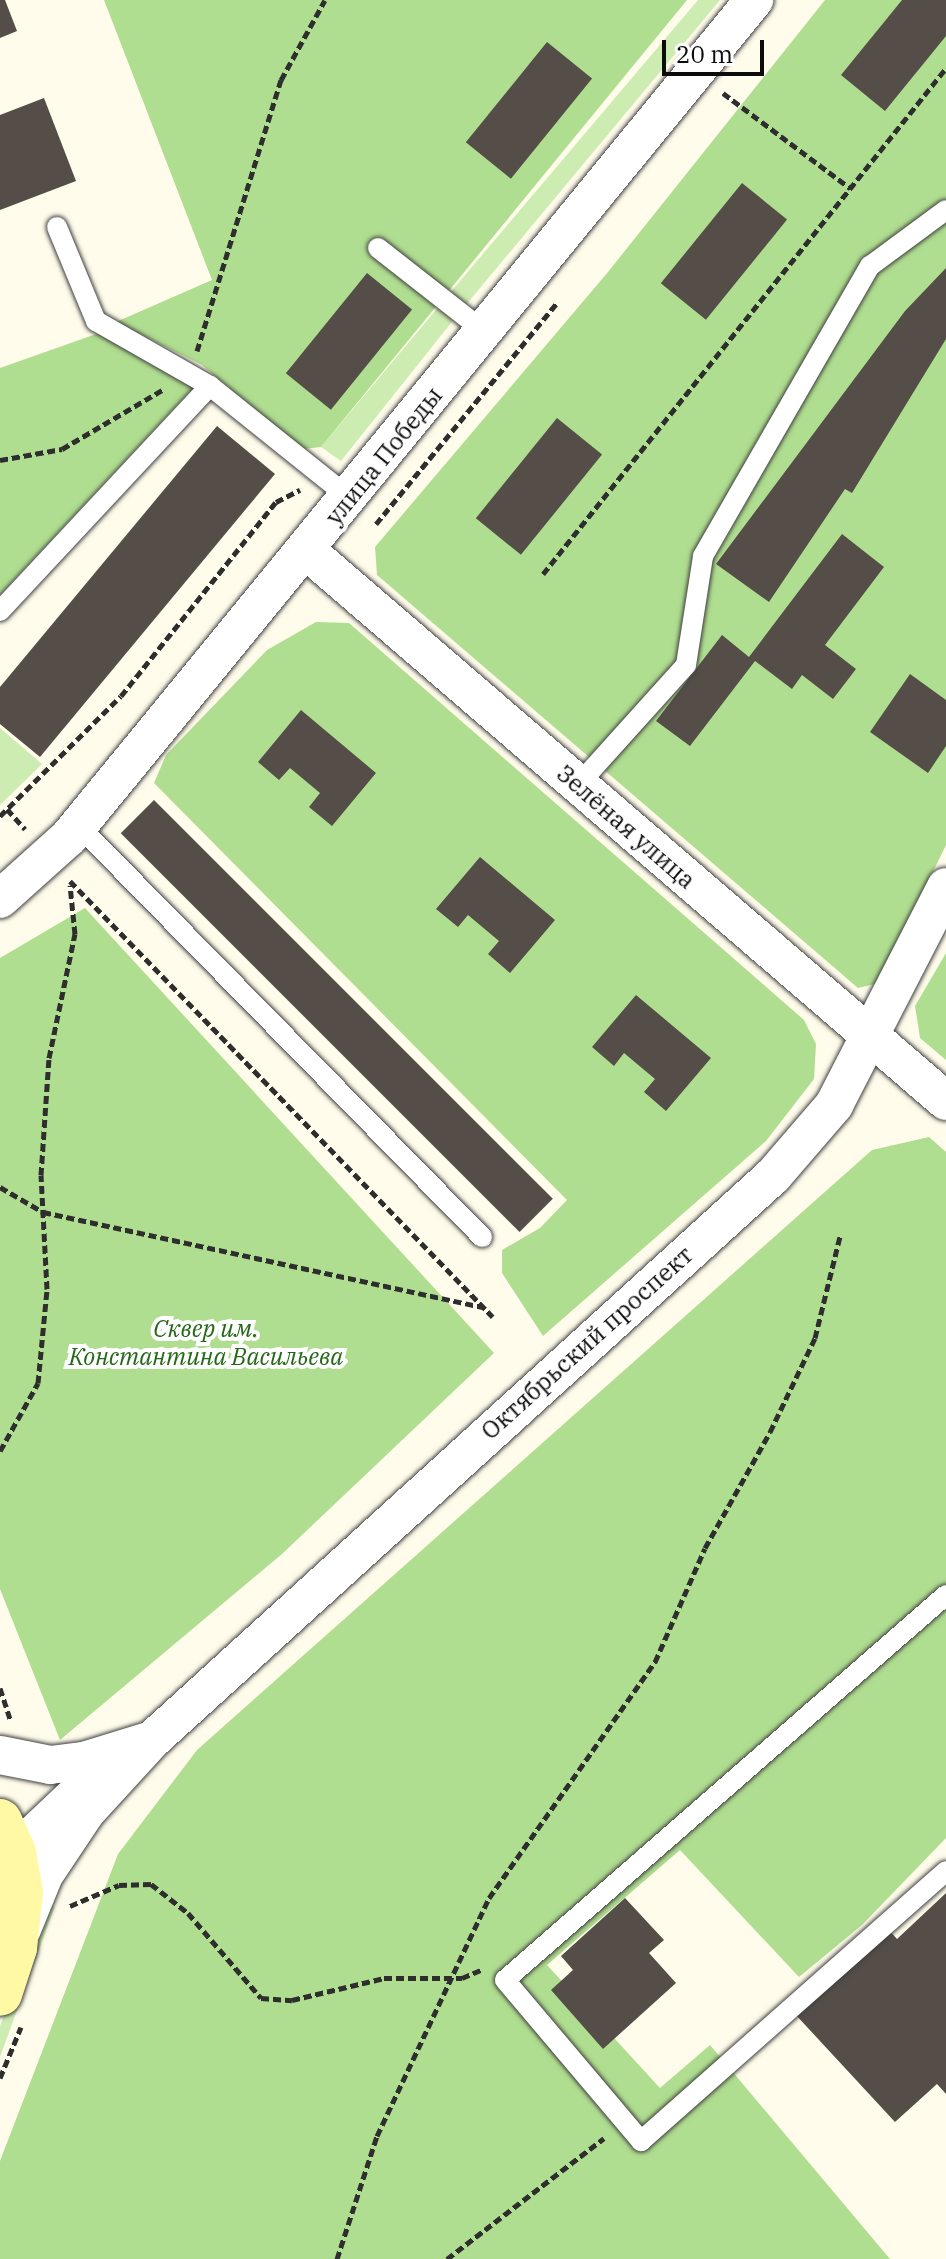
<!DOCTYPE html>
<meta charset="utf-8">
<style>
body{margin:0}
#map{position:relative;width:946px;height:2259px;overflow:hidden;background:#fffceb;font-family:"IBM Plex Serif",serif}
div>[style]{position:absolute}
.green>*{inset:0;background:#cdecb2}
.forest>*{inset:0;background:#b0de90}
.building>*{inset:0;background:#554e48;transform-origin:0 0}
.path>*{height:5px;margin-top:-2.5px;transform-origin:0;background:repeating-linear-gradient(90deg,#2e2e2e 0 8px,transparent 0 12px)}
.roads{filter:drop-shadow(0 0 2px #3f3f3f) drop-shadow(0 0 2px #3f3f3f)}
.service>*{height:20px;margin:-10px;padding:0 10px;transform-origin:10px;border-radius:10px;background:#fff}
.minor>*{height:38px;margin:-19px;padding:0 19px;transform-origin:19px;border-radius:19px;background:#fff}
.secondary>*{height:44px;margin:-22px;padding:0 22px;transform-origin:22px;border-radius:22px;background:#fff9a6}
span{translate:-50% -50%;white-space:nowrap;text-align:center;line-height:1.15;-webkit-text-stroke:8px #fff;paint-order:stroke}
.street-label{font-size:24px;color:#0c0c0c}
.park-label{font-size:24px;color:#256818;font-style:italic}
.scale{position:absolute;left:662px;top:40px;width:102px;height:36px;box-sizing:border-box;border:4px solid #0c0c0c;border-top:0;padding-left:10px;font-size:24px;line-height:28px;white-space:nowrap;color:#0c0c0c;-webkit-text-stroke:6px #fff;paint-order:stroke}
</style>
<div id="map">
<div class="green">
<i style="clip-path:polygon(698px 0,720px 0,465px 306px,449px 294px)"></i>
<i style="clip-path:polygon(441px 304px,455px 318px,341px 461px,321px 447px)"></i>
<i style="clip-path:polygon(0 728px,42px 764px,0 805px)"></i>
<i style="clip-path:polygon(50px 1893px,54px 1909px,0 2057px,0 2026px)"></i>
</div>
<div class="forest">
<i style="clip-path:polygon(104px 0,687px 0,321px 447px,303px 449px,202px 365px,116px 322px,212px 280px)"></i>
<i style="clip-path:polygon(825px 0,946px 0,946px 845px,879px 983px,858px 988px,377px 575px,375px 547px,608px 272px)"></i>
<i style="clip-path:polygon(99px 333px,195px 386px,0 595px,0 368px)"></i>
<i style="clip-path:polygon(316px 622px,349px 623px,804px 1020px,816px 1044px,814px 1079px,766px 1141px,543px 1336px,502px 1273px,502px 1250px,540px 1228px,567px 1200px,154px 783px,166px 755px,267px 650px)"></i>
<i style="clip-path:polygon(85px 908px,494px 1353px,282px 1554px,60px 1740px,0 1589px,0 958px)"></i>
<i style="clip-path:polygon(946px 953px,946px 1060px,920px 1038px,915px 1006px)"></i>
<i style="clip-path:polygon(929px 1137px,946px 1152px,946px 1838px,862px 1925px,799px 1977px,680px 1850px,547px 1965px,660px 2088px,710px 2045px,890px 2259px,0 2259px,0 2161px,118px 1854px,197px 1750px,872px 1150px)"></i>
</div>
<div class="building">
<i style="clip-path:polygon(0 0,5px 0,17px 31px,0 38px)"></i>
<i style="clip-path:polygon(902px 0,946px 0,946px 36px,885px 111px,841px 75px)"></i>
<i style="left:547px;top:42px;width:58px;height:129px;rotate:39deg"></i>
<i style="clip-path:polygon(44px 98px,76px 181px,0 210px,0 115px)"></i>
<i style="left:742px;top:183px;width:58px;height:129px;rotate:39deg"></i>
<i style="clip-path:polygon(946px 268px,946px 339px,852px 493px,845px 489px,769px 602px,716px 564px,905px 311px)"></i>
<i style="left:367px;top:273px;width:58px;height:129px;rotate:39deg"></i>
<i style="left:557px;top:418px;width:58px;height:129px;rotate:39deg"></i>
<i style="clip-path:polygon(217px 426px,275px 474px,40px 757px,0 724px,0 687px)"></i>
<i style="clip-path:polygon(842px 534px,884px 567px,825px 645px,856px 669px,833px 699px,802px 675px,792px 689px,755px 661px,690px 746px,656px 721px,722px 635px,749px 657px)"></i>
<i style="clip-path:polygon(910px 674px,946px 700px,946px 746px,928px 773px,870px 732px)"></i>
<i style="clip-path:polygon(301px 710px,376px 773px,332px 826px,309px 807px,320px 793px,290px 768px,279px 780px,258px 762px)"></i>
<i style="left:154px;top:800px;width:564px;height:47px;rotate:45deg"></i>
<i style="clip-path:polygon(480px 857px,555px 920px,510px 973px,488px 954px,499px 941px,468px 915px,458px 927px,436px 909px)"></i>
<i style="clip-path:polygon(636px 995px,711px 1058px,666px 1111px,644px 1092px,655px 1079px,624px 1053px,614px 1066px,592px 1047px)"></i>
<i style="clip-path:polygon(946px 1893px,946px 2094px,937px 2084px,895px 2122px,795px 2014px,888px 1929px,897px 1939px)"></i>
<i style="clip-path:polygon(625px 1898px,664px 1940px,649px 1953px,676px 1983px,603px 2049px,551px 1990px,573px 1970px,561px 1956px)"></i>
</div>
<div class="path">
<i style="left:723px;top:93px;width:159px;rotate:36.8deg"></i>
<i style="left:197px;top:351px;width:284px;rotate:-72.8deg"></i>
<i style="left:281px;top:80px;width:91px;rotate:-61.2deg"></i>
<i style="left:0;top:460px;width:63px;rotate:-10.1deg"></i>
<i style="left:62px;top:449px;width:118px;rotate:-30.5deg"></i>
<i style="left:376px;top:524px;width:286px;rotate:-50.7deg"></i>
<i style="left:543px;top:574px;width:647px;rotate:-51.46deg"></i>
<i style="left:7px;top:809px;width:27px;rotate:48deg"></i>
<i style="left:0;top:816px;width:170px;rotate:-44.8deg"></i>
<i style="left:121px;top:696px;width:248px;rotate:-51.4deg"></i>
<i style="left:276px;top:502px;width:27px;rotate:-27deg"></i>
<i style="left:70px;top:881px;width:607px;rotate:45.87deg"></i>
<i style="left:0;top:1187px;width:50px;rotate:30.2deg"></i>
<i style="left:43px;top:1212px;width:450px;rotate:12.2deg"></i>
<i style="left:0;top:1451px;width:78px;rotate:-60.8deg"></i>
<i style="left:38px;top:1383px;width:94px;rotate:-84.5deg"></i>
<i style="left:47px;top:1289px;width:114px;rotate:-93deg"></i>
<i style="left:41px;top:1175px;width:117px;rotate:-86.1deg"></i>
<i style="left:49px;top:1058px;width:127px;rotate:-78.2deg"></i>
<i style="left:75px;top:934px;width:49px;rotate:-95.8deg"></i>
<i style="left:0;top:1688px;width:35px;rotate:72deg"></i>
<i style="left:70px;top:1906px;width:53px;rotate:-23.2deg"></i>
<i style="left:119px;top:1885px;width:32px;rotate:-2deg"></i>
<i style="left:151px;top:1884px;width:47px;rotate:38.1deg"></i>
<i style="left:188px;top:1913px;width:112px;rotate:49.3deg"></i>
<i style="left:261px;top:1998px;width:31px;rotate:4deg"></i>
<i style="left:292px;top:2000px;width:95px;rotate:-13.4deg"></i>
<i style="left:384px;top:1978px;width:78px"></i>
<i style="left:462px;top:1978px;width:21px;rotate:-23deg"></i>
<i style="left:0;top:2078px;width:55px;rotate:-67.6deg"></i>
<i style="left:337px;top:2259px;width:129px;rotate:-72deg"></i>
<i style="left:377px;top:2136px;width:263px;rotate:-64.8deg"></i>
<i style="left:489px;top:1898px;width:289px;rotate:-54.9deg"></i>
<i style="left:655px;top:1662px;width:124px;rotate:-66.3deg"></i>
<i style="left:705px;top:1548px;width:133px;rotate:-60.7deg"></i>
<i style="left:770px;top:1432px;width:104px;rotate:-64.4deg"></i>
<i style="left:815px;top:1338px;width:105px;rotate:-76.2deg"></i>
<i style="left:447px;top:2259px;width:198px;rotate:-37.6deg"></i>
</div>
<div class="roads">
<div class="service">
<i style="left:57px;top:227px;width:102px;rotate:67.5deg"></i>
<i style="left:96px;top:321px;width:131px;rotate:29.7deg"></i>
<i style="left:378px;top:248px;width:136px;rotate:38.1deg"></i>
<i style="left:0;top:611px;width:308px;rotate:-47deg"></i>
<i style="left:210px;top:386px;width:179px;rotate:38.7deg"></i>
<i style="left:578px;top:785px;width:161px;rotate:-48deg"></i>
<i style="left:686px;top:665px;width:110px;rotate:-81.1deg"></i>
<i style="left:703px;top:556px;width:335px;rotate:-60.1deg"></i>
<i style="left:870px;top:266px;width:94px;rotate:-36.4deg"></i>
<i style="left:78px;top:825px;width:577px;rotate:45.56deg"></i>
<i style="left:946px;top:1595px;width:585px;rotate:138.88deg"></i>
<i style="left:505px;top:1980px;width:211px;rotate:49.8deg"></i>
<i style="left:641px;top:2141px;width:407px;rotate:-41.5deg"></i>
</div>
<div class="minor">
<i style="left:307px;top:551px;width:843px;rotate:40.72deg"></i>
<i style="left:0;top:899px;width:93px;rotate:-41.9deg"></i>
<i style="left:69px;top:837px;width:1082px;rotate:-50.7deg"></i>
<i style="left:0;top:1755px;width:51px;rotate:11.3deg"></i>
<i style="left:50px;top:1765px;width:34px;rotate:-7deg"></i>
<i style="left:84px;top:1761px;width:68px;rotate:-17.1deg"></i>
<i style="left:0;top:1873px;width:24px;rotate:-55deg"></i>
<i style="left:14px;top:1853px;width:100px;rotate:-43.4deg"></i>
<i style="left:22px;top:1929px;width:58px;rotate:-67.8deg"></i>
<i style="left:44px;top:1875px;width:76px;rotate:-56.3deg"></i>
<i style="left:86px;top:1812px;width:98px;rotate:-47.5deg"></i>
<i style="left:152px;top:1740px;width:839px;rotate:-42.25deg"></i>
<i style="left:773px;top:1176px;width:94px;rotate:-49.3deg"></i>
<i style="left:834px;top:1105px;width:245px;rotate:-62.8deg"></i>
</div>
<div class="secondary">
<i style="left:0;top:1821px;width:35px;rotate:66deg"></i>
<i style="left:14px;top:1853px;width:40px;rotate:80deg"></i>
<i style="left:21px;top:1892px;width:56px;rotate:96.1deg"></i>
<i style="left:15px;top:1948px;width:48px;rotate:108.1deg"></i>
</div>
</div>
<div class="street-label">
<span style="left:384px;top:456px;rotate:-51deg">улица Победы</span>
<span style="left:626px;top:827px;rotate:41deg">Зелёная улица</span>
<span style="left:587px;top:1343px;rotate:-42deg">Октябрьский проспект</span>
</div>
<div class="park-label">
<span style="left:206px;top:1343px">Сквер им.<br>Константина Васильева</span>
</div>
<div class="scale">20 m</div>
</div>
